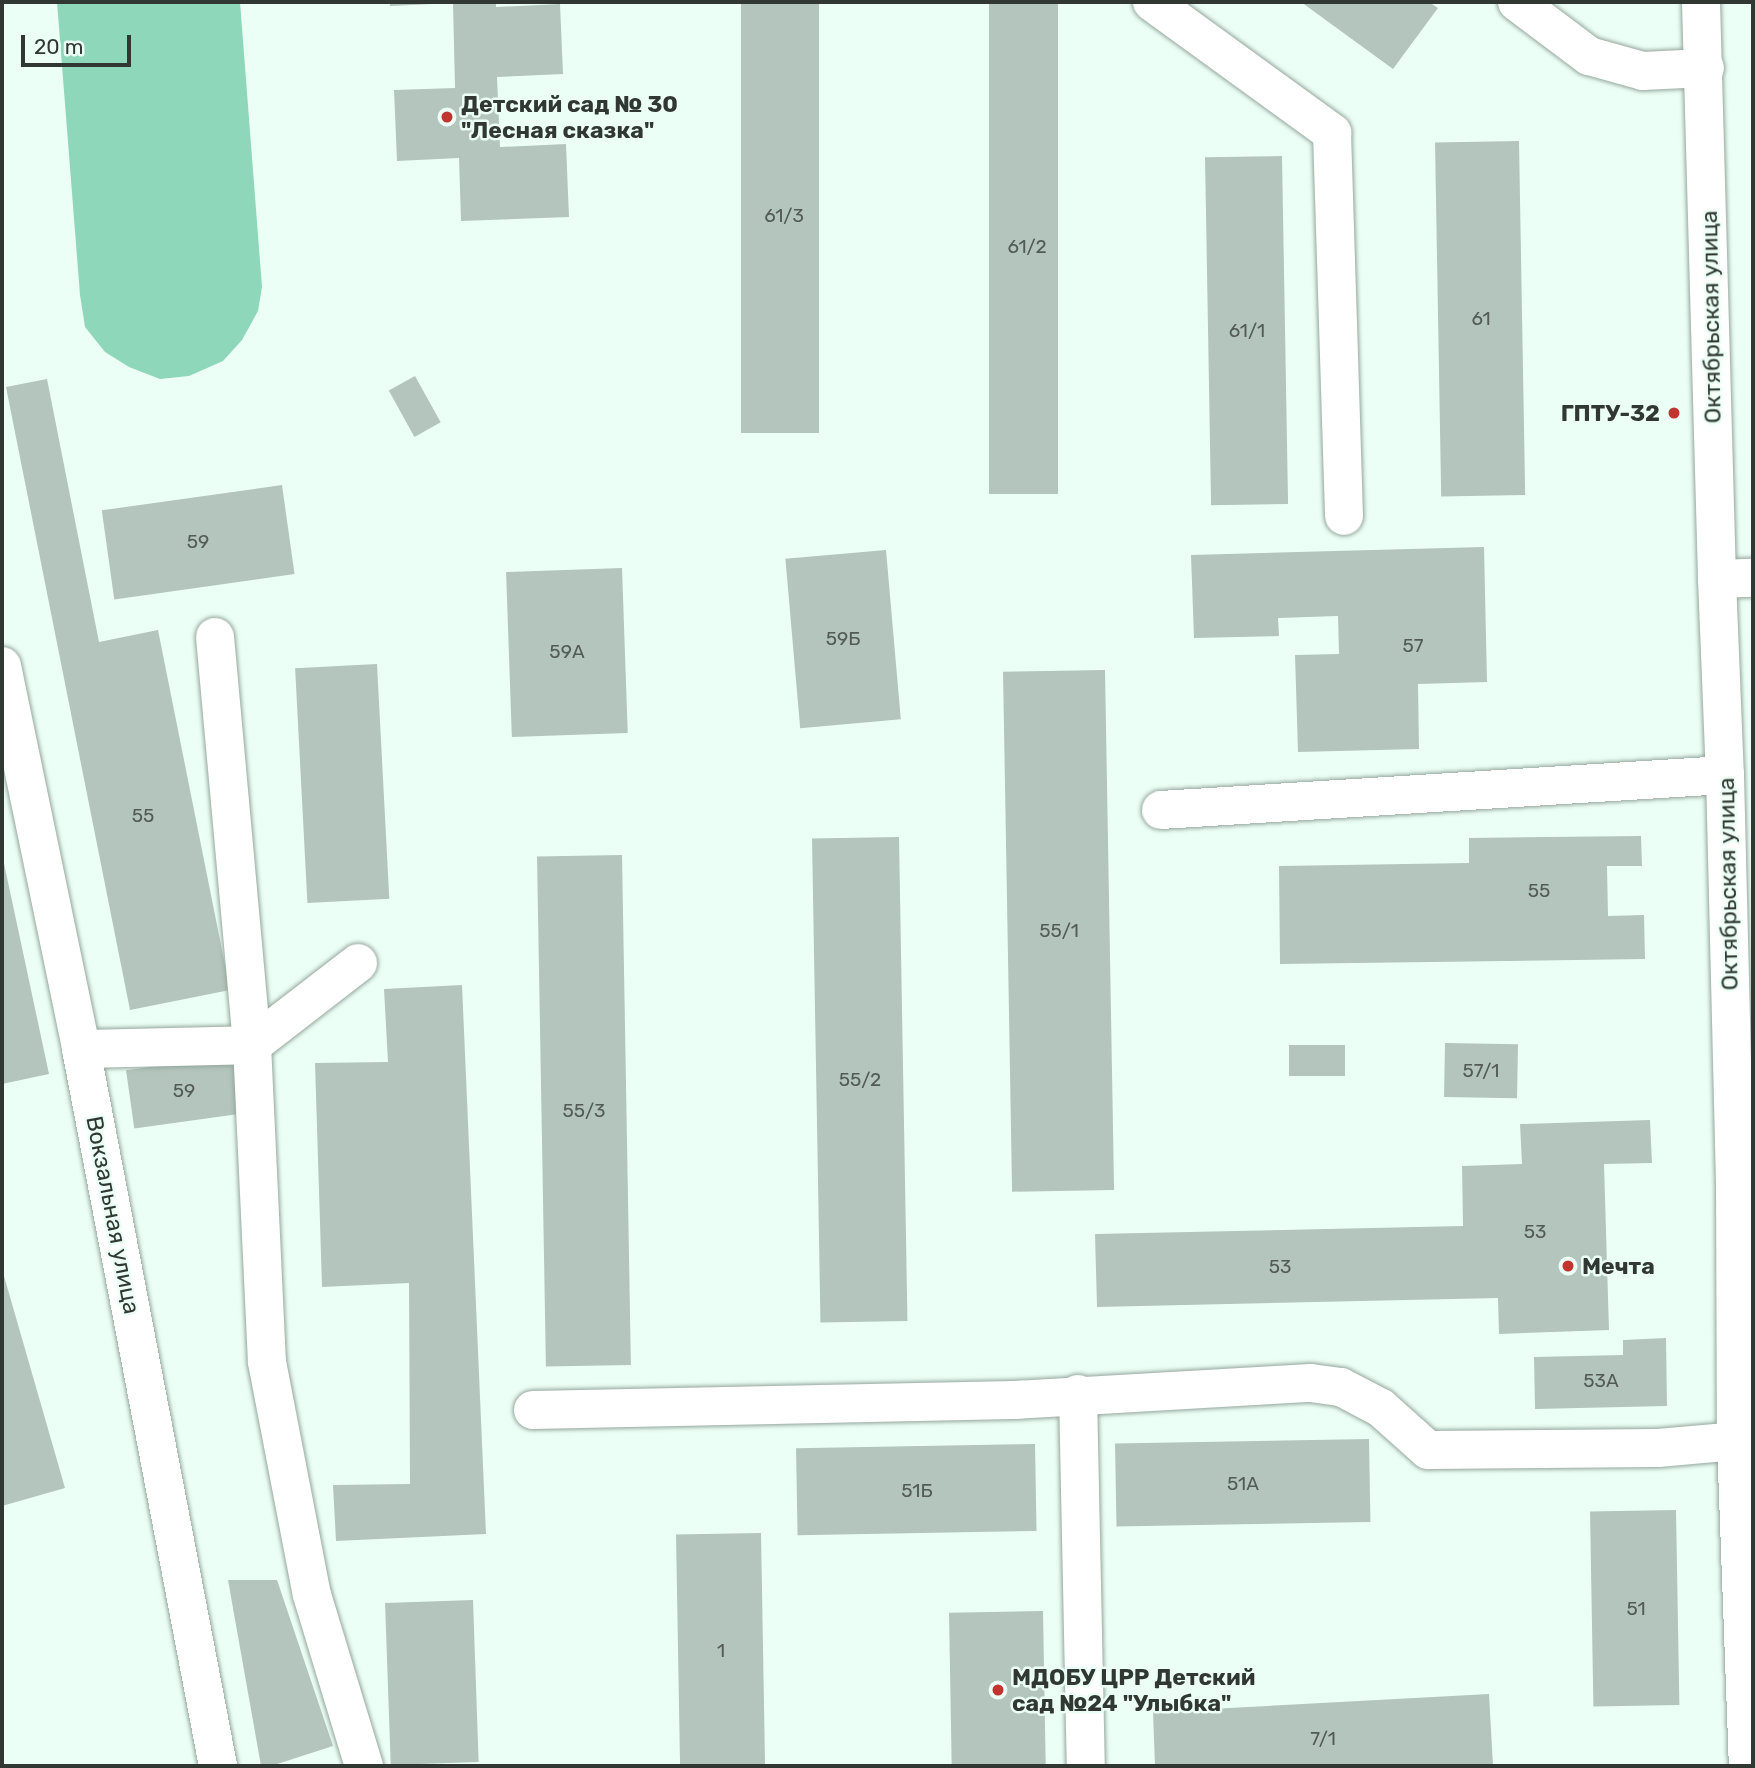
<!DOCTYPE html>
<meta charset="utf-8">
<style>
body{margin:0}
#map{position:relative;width:1755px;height:1768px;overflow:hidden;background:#ecfff6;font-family:Rubik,sans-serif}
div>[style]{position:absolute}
.green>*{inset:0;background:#8fd7ba}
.building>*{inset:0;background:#b3c5bd;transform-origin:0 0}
.roads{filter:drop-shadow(0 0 2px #95a69e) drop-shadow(0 0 2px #95a69e)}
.minor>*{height:38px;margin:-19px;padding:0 19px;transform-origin:19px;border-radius:19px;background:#fff}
.major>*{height:38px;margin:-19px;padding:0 19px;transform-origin:19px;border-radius:19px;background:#fff}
.dots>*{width:19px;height:19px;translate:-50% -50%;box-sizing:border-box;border:4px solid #ecfff6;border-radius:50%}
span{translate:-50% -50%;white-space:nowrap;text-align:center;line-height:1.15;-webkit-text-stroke:5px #ecfff6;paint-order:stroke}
.number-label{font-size:19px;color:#525b56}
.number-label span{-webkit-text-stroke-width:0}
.poi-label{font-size:23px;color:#313834;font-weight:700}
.left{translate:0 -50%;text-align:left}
.right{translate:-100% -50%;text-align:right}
.street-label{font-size:23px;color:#313834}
.frame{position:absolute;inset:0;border:4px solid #313834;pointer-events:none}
.scale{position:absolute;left:21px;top:35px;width:110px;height:32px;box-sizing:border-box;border:4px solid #313834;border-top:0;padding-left:9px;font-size:21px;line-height:24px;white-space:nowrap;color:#313834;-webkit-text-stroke:5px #ecfff6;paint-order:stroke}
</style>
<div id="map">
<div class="green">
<i style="clip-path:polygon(57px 2px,240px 2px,262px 287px,258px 311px,242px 340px,223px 361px,189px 376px,160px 379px,129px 367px,105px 352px,85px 327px,80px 295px)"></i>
</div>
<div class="building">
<i style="clip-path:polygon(390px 2px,433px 2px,433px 4px,390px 6px)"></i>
<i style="clip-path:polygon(453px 2px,496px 2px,496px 7px,560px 4px,563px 74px,497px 77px,500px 147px,566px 144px,569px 217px,461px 221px,459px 158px,397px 161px,394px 90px,455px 88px)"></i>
<i style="left:741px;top:2px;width:78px;height:431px"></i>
<i style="left:989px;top:2px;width:69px;height:492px"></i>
<i style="clip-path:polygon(1301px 2px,1429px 2px,1438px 8px,1393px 69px)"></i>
<i style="left:1519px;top:141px;width:354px;height:84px;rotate:89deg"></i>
<i style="left:1282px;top:156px;width:348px;height:77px;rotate:89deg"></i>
<i style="left:415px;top:376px;width:53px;height:30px;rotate:61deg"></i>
<i style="clip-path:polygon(47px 379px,99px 642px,158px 630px,230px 990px,130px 1010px,6px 387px)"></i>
<i style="left:282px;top:485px;width:90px;height:182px;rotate:82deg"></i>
<i style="clip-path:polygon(1484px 547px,1487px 682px,1418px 684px,1419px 749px,1298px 752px,1295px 655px,1339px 654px,1338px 616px,1278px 618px,1279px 636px,1194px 638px,1191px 555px)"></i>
<i style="left:886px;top:550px;width:170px;height:101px;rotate:85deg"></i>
<i style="left:622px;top:568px;width:165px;height:116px;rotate:88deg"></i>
<i style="left:377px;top:664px;width:235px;height:82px;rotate:87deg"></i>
<i style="left:1105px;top:670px;width:520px;height:102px;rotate:89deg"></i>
<i style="clip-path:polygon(1641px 836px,1642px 866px,1607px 866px,1608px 916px,1644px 915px,1645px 959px,1280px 964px,1279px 866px,1469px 863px,1469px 838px)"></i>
<i style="left:899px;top:837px;width:484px;height:87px;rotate:89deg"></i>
<i style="clip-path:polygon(2px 854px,49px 1074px,2px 1084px)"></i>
<i style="left:622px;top:855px;width:510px;height:85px;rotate:89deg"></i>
<i style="clip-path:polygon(462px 985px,486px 1534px,336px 1541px,333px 1485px,410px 1484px,409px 1283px,322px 1287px,315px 1063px,388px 1062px,384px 989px)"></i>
<i style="left:1445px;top:1043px;width:73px;height:54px;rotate:1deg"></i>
<i style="left:1289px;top:1045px;width:56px;height:31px"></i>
<i style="left:234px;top:1055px;width:59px;height:109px;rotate:82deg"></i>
<i style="clip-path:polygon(1650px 1120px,1652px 1163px,1604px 1164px,1609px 1330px,1499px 1334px,1498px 1298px,1097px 1307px,1095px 1234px,1463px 1226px,1462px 1166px,1522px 1164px,1520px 1124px)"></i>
<i style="clip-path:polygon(2px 1269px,65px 1488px,2px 1506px)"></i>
<i style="clip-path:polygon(1666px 1338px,1667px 1406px,1535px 1409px,1534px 1357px,1623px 1355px,1623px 1340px)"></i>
<i style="left:1369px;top:1439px;width:83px;height:254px;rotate:89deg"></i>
<i style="left:1035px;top:1444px;width:87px;height:239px;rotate:89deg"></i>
<i style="left:1676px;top:1510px;width:195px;height:86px;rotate:89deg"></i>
<i style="left:761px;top:1533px;width:233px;height:85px;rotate:89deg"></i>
<i style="clip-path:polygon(228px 1580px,277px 1580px,333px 1746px,271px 1766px,261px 1766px)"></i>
<i style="left:473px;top:1600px;width:162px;height:88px;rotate:88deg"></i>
<i style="left:1043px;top:1611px;width:155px;height:94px;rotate:89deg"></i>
<i style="clip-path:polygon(1489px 1694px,1493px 1766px,1155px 1766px,1153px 1712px)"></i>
</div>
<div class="roads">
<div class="minor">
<i style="left:1152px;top:2px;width:223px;rotate:36deg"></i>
<i style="left:1332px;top:133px;width:383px;rotate:88.2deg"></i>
<i style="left:1517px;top:2px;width:90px;rotate:36.9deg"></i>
<i style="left:1589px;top:56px;width:56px;rotate:15.5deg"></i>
<i style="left:1643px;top:71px;width:62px;rotate:-2.8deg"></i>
<i style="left:1717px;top:579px;width:36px;rotate:-2deg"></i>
<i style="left:215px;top:637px;width:410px;rotate:84.8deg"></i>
<i style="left:252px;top:1045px;width:317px;rotate:87.3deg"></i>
<i style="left:267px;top:1362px;width:237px;rotate:79.1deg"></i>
<i style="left:312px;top:1595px;width:179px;rotate:73.1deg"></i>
<i style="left:2px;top:666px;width:391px;rotate:78.3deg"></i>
<i style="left:81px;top:1049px;width:730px;rotate:79.18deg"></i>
<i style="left:1161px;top:810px;width:565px;rotate:-3.55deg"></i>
<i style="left:81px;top:1049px;width:171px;rotate:-1.3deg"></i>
<i style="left:252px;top:1045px;width:134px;rotate:-37.7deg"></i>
<i style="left:1078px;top:1394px;width:372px;rotate:88.8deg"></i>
<i style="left:533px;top:1410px;width:481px;rotate:-1.2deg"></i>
<i style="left:1014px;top:1400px;width:297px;rotate:-3.3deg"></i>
<i style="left:1311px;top:1383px;width:30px;rotate:8deg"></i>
<i style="left:1341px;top:1387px;width:45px;rotate:27.7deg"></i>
<i style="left:1381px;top:1408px;width:63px;rotate:41.8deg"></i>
<i style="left:1428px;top:1450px;width:230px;rotate:-0.5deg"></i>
<i style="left:1658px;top:1448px;width:78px;rotate:-5.1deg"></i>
</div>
<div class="major">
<i style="left:1701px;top:2px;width:577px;rotate:88.41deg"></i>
<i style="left:1717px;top:579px;width:196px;rotate:87.7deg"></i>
<i style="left:1725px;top:775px;width:404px;rotate:88.6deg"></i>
<i style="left:1735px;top:1179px;width:262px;rotate:89.8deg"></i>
<i style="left:1736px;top:1441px;width:325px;rotate:87.9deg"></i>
</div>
</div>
<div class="dots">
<i style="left:447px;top:117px;background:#c33431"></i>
<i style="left:1674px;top:413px;background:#c33431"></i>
<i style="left:1568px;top:1266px;background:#c33431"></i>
<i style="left:998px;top:1690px;background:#c33431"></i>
</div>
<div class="number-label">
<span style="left:784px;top:216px">61/3</span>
<span style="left:1027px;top:247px">61/2</span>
<span style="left:1481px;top:319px">61</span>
<span style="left:1247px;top:331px">61/1</span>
<span style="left:198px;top:542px">59</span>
<span style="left:843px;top:639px">59Б</span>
<span style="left:1413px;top:646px">57</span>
<span style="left:567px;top:652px">59А</span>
<span style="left:143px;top:816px">55</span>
<span style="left:1539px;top:891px">55</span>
<span style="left:1059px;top:931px">55/1</span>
<span style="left:1481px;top:1071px">57/1</span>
<span style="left:860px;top:1080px">55/2</span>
<span style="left:184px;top:1091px">59</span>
<span style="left:584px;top:1111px">55/3</span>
<span style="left:1535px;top:1232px">53</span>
<span style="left:1280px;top:1267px">53</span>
<span style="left:1601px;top:1381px">53А</span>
<span style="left:1243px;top:1484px">51А</span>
<span style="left:917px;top:1491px">51Б</span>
<span style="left:1636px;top:1609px">51</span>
<span style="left:721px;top:1651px">1</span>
<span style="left:1323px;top:1739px">7/1</span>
</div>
<div class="poi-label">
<span class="left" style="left:461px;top:117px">Детский сад № 30<br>"Лесная сказка"</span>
<span class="right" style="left:1660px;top:413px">ГПТУ-32</span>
<span class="left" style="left:1582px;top:1266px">Мечта</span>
<span class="left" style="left:1012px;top:1690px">МДОБУ ЦРР Детский<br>сад №24 "Улыбка"</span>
</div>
<div class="street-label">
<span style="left:1711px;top:317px;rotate:-91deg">Октябрьская улица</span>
<span style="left:1728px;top:884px;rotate:-91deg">Октябрьская улица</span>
<span style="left:113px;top:1215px;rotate:79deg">Вокзальная улица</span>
</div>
<div class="frame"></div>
<div class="scale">20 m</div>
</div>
